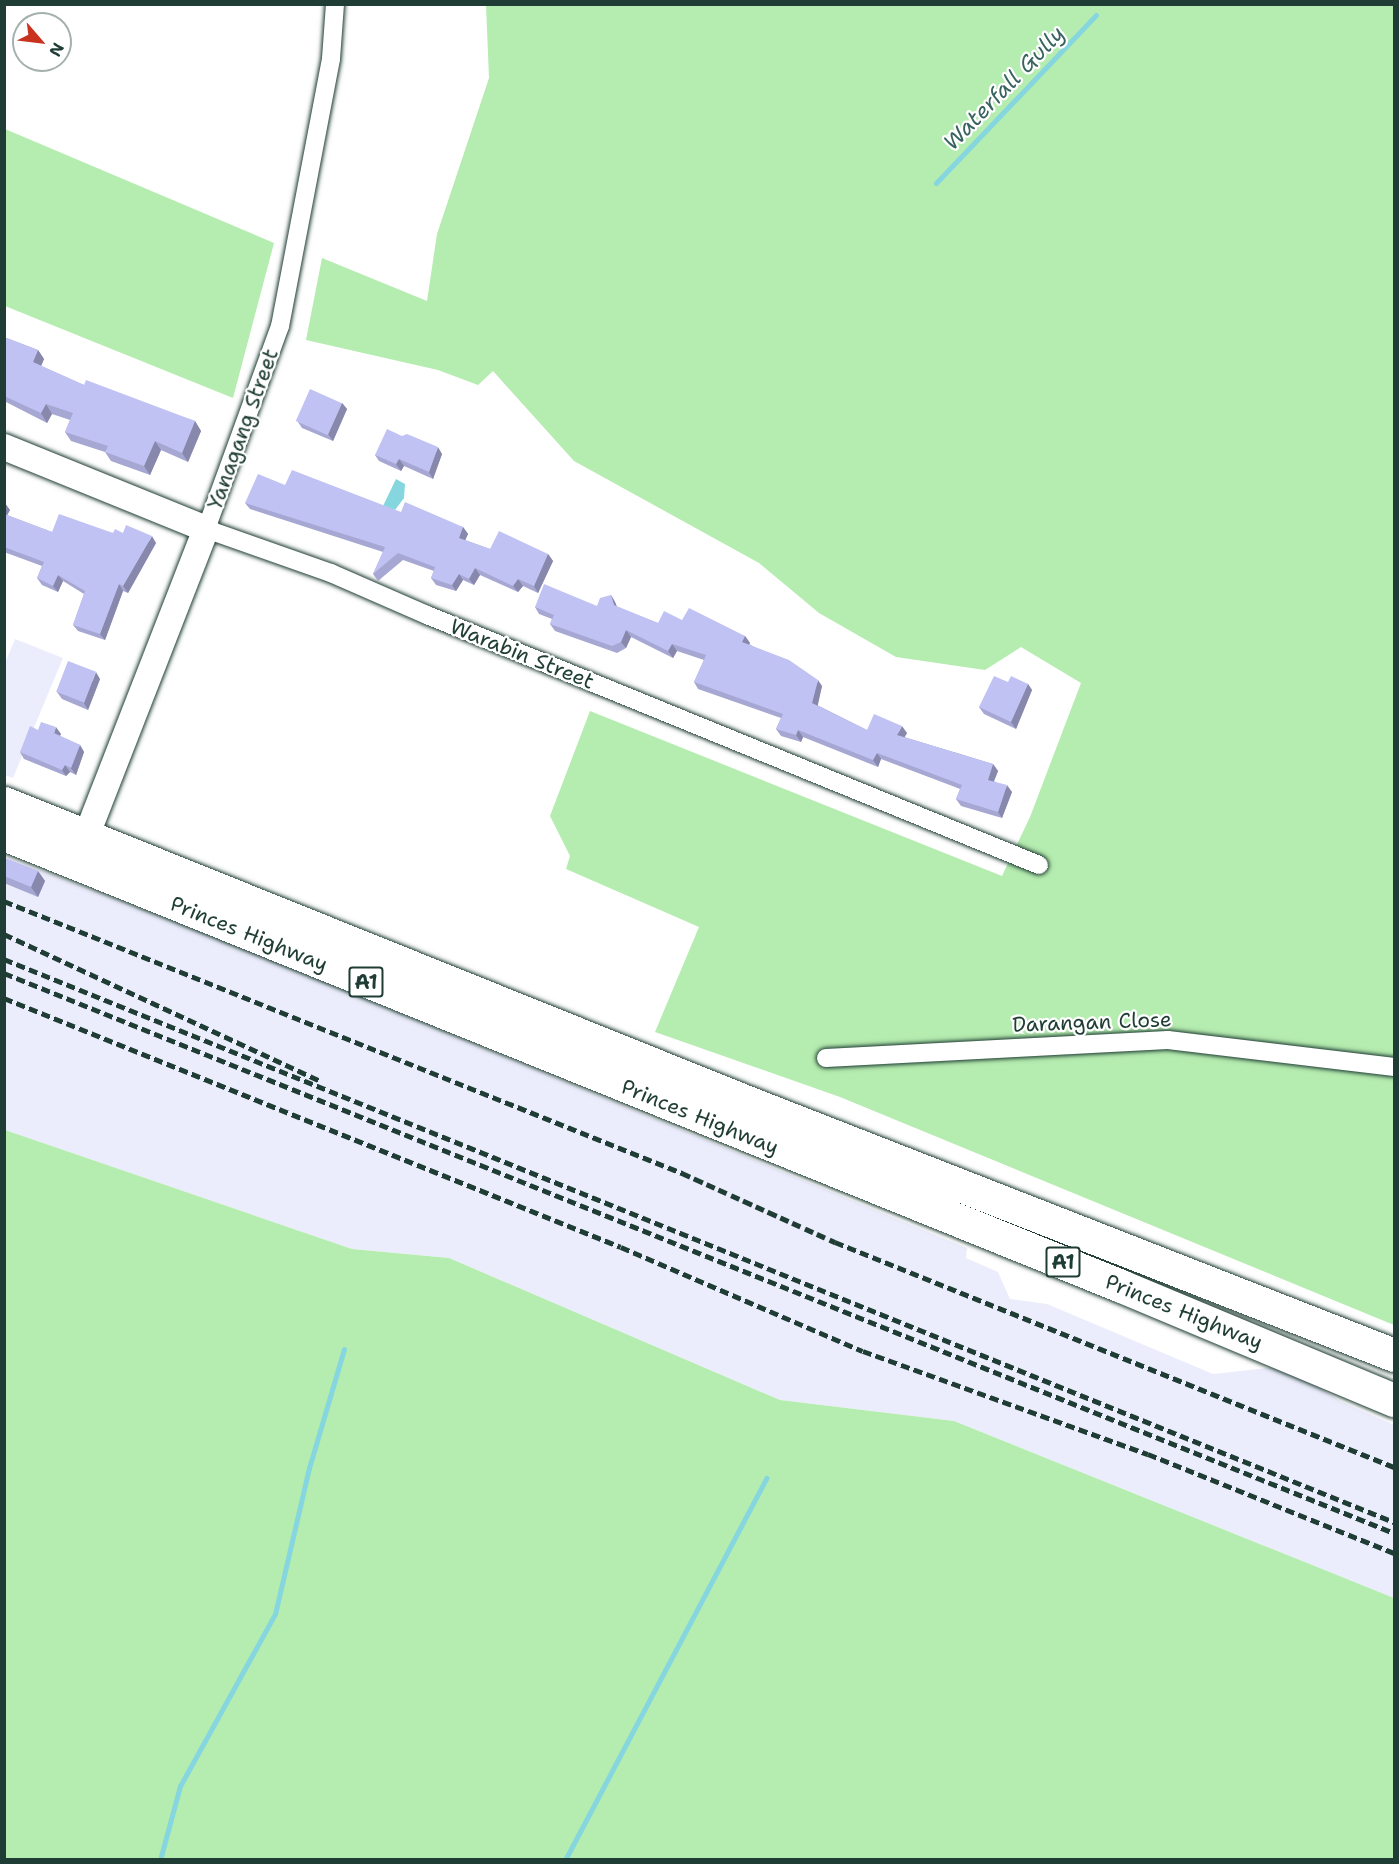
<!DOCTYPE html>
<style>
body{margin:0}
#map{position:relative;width:1399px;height:1864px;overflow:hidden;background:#fff;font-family:"Shantell Sans",sans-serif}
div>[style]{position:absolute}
.built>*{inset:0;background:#ecedfc}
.green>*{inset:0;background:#b5ecaf}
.water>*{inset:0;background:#85d6df}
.stream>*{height:5px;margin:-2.5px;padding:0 2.5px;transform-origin:2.5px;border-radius:2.5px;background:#85d6df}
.roads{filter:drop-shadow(0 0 2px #1f3d34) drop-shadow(0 0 2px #1f3d34)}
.street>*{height:18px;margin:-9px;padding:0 9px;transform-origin:9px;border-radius:9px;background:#fff}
.secondary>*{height:26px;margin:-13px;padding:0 13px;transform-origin:13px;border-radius:13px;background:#fff}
.highway>*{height:33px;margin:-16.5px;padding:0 16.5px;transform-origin:16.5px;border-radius:16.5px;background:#fff}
.rail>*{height:4.5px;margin-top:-2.25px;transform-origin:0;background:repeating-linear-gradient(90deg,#1f3d34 0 9px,transparent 0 13.5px)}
.wall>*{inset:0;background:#a6a7d2}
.shaded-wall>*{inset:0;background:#8788ab}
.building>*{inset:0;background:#c1c2f4;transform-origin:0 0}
span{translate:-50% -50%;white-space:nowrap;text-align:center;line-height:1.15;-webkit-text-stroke:4.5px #fff;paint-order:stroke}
.shield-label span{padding:2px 4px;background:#fff;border:2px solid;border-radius:4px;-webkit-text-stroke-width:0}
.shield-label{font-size:20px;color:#1f3d34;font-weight:700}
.street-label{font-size:21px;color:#1f3d34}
.water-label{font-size:22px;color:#38635f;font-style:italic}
.frame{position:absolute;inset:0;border:6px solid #1f3d34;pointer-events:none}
.north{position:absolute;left:12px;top:12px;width:60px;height:60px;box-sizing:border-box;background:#fff;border:2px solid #a5b1ae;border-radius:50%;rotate:118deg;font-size:16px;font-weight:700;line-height:24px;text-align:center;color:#1f3d34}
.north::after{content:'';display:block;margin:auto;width:21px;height:27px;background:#c8321e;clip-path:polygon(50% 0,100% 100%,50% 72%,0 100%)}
</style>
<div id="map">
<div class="built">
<i style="clip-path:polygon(15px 639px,63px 658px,13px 778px,5px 775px,5px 663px)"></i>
<i style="clip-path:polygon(5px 856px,252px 952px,967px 1248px,966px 1258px,998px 1272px,1010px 1299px,1047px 1304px,1213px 1374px,1285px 1366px,1340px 1401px,1394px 1425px,1394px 1598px,954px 1421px,780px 1400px,449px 1258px,352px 1249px,5px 1130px)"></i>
</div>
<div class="green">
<i style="clip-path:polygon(486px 5px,1394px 5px,1394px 1325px,840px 1097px,655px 1032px,699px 927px,566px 869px,570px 856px,550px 816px,590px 711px,1002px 876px,1030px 817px,1081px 683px,1021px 647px,985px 670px,896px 657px,819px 613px,759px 563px,574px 461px,493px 371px,478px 385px,438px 370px,306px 340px,322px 258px,427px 301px,437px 234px,489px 78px)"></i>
<i style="clip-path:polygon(5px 129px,274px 243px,233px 398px,5px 306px)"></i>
<i style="clip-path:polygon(5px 1130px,352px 1249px,449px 1258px,780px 1400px,954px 1421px,1394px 1598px,1394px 1859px,5px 1859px)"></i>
</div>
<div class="water">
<i style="clip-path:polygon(396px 479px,405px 484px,404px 498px,395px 510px,383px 506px)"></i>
</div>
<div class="stream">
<i style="left:936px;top:183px;width:232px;rotate:-46.4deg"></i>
<i style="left:160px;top:1860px;width:77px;rotate:-74.9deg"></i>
<i style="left:180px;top:1786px;width:196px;rotate:-61.1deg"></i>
<i style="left:275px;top:1614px;width:150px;rotate:-76.9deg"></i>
<i style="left:309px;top:1468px;width:124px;rotate:-73.6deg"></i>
<i style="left:565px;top:1860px;width:432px;rotate:-62.2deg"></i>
</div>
<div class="roads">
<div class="street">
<i style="left:335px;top:4px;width:55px;rotate:94.2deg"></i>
<i style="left:331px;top:59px;width:272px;rotate:100.8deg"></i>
<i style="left:280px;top:326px;width:216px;rotate:110deg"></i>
<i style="left:206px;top:529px;width:133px;rotate:19.4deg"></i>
<i style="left:331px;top:573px;width:105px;rotate:23.6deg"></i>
<i style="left:427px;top:615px;width:661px;rotate:22.22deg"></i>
<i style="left:826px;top:1058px;width:342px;rotate:-3deg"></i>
<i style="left:1168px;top:1040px;width:228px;rotate:6.8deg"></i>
</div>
<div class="secondary">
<i style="left:4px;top:447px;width:218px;rotate:22.1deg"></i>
<i style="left:206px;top:529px;width:331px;rotate:111.3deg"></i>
</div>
<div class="highway">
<i style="left:4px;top:803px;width:796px;rotate:21.92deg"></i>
<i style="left:742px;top:1100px;width:700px;rotate:21.36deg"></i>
<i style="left:4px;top:834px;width:1205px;rotate:22.03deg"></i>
<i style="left:1121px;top:1286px;width:296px;rotate:22.7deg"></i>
</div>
</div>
<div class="rail">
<i style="left:4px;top:901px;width:731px;rotate:21.86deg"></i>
<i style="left:682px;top:1173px;width:168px;rotate:24.3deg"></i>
<i style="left:835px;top:1242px;width:603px;rotate:21.93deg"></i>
<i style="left:4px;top:934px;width:349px;rotate:24.9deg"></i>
<i style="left:4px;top:959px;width:1500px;rotate:22.05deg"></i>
<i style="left:4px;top:973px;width:1499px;rotate:21.94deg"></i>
<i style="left:4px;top:998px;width:665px;rotate:21.98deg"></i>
<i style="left:621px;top:1247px;width:263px;rotate:23.3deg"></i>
<i style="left:863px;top:1351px;width:303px;rotate:19.9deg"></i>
<i style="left:1148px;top:1454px;width:265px;rotate:21.9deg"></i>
</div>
<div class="wall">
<i style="clip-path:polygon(4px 337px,38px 350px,44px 359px,41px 366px,84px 385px,195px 421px,201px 431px,188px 462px,161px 450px,150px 475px,111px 461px,105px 452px,71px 441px,65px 432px,70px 420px,52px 414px,47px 423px,4px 401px)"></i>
<i style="clip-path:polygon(342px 403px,347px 409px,333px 441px,302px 428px,298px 422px)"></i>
<i style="clip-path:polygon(402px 436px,442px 454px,433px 479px,404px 466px,401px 471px,379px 461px,375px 455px)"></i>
<i style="clip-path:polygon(285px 485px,463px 527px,468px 534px,465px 540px,490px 549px,548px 554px,553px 561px,538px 593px,523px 586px,518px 592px,480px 575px,474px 585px,463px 580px,456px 591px,436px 585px,431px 578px,434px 571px,403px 560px,378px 581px,373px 574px,383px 552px,250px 509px,245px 503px)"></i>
<i style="clip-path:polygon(4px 503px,10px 510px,7px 515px,52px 532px,123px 533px,156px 543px,128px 593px,123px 591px,105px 640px,78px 631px,73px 625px,84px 594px,63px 581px,58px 592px,42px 585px,37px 578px,42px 566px,4px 552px)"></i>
<i style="clip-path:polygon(611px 595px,615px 602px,617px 607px,658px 623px,682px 620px,745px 636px,750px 643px,749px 644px,822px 686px,817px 705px,867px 730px,907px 733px,904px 737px,993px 764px,998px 771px,994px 781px,1012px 792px,1002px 818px,961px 806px,956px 799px,960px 789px,881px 759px,878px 767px,803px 737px,801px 742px,781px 736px,776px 729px,781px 718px,698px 689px,694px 682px,704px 660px,677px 651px,673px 658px,631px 637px,626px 648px,617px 653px,555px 631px,550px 624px,552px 619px,539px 614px,535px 607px,597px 606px)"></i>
<i style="clip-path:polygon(100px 679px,88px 710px,62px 699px,57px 692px)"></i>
<i style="clip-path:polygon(1008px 682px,1028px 684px,1032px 690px,1016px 729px,984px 714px,979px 707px)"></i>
<i style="clip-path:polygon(38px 730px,61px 734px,60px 736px,80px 745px,84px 752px,76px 775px,70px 772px,66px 776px,24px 759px,20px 752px)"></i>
<i style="clip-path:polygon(4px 858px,38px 871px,45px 881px,38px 897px,4px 883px)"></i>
</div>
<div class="shaded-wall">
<i style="clip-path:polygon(38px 350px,44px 359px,39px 371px,33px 362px)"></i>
<i style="clip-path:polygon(342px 403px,347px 409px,333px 441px,328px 434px)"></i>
<i style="clip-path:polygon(46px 404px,52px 414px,47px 423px,41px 413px)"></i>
<i style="clip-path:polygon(195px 421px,201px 431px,188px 462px,182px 453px)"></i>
<i style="clip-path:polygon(155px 441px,161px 450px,150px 475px,144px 466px)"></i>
<i style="clip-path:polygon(438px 447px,442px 454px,433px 479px,429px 472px)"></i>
<i style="clip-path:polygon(399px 459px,404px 466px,401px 471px,396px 464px)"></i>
<i style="clip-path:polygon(5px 503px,10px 510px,5px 519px,4px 518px)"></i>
<i style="clip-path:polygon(463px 527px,468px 534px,463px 545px,459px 538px)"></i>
<i style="clip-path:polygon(152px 536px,156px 543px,128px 593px,123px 586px)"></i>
<i style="clip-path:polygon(548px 554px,553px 561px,538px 593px,534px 586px)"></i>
<i style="clip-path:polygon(475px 568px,480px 575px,474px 585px,469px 579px)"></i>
<i style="clip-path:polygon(459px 574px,463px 580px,456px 591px,452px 585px)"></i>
<i style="clip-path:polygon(58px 575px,63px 581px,58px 592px,53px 586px)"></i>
<i style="clip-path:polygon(518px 579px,523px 586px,518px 592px,513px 586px)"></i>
<i style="clip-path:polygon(119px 584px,123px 591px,105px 640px,100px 634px)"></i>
<i style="clip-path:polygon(611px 595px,615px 602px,619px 612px,614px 605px)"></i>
<i style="clip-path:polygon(626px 630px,631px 637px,626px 648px,621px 642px)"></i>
<i style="clip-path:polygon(745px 636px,750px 643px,747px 648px,742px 642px)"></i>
<i style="clip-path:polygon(672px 644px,677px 651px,673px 658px,668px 651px)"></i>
<i style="clip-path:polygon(96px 672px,100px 679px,88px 710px,84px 703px)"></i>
<i style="clip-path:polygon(818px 680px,822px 686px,817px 709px,812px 703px)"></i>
<i style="clip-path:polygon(1028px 684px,1032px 690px,1016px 729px,1011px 722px)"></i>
<i style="clip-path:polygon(902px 726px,907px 733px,902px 742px,897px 735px)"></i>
<i style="clip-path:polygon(56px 727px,61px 734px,58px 739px,54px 733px)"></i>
<i style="clip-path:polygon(798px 730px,803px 737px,801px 742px,796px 735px)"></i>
<i style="clip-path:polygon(80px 745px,84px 752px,76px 775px,71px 768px)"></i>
<i style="clip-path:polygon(877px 753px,881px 759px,878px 767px,873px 760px)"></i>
<i style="clip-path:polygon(993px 764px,998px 771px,992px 786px,988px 780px)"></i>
<i style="clip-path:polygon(65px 765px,70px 772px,66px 776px,62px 770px)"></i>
<i style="clip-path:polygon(1007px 785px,1012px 792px,1002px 818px,998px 812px)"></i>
<i style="clip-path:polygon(38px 871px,45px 881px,38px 897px,31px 887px)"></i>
</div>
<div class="building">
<i style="clip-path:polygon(4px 337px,38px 350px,33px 362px,84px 385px,86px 380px,195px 421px,182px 453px,155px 441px,144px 466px,105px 452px,108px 446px,65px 432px,73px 413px,46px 404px,41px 413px,4px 396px)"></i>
<i style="left:310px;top:389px;width:35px;height:35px;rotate:24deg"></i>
<i style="clip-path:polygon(387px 429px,402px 436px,407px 434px,438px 447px,429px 472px,399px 459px,396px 464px,375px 455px)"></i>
<i style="clip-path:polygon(292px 470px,401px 512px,405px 502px,463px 527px,459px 538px,490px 549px,499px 531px,548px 554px,534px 586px,518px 579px,513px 586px,475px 568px,469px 579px,459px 574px,452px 585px,431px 578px,435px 567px,398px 553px,373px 574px,385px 547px,245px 503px,258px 474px,285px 485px)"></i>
<i style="clip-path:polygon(4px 514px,52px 532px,59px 514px,113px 533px,115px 529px,123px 533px,126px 525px,152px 536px,123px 586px,119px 584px,100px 634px,73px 625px,85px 591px,58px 575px,53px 586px,37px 578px,44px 562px,4px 547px)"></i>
<i style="clip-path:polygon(544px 584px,597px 606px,600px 598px,611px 595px,614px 605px,658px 623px,664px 611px,682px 620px,689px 608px,745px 636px,742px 642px,789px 660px,818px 680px,812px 703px,867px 730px,874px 714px,902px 726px,897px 735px,993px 764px,988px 780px,1007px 785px,998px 812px,956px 799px,962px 785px,877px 753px,873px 760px,798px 730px,796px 735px,776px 729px,783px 714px,694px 682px,706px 655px,672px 644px,668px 651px,626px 630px,621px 642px,612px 646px,550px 624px,554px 615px,535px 607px)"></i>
<i style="left:68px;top:661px;width:30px;height:33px;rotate:21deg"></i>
<i style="clip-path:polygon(994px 676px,1008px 682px,1011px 676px,1028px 684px,1011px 722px,979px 707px)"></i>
<i style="clip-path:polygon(41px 722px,56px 727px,54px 733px,80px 745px,71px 768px,65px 765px,62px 770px,20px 752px,30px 726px,38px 730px)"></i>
<i style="clip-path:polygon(4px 858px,38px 871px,31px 887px,4px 876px)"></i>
</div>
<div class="shield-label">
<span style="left:366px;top:982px">A1</span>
<span style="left:1063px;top:1262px">A1</span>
</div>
<div class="street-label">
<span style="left:243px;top:429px;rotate:-70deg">Yanagang Street</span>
<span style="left:522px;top:654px;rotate:22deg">Warabin Street</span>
<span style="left:249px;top:934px;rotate:22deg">Princes Highway</span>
<span style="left:1092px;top:1022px;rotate:-2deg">Darangan Close</span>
<span style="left:700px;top:1117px;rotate:22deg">Princes Highway</span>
<span style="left:1184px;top:1312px;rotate:22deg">Princes Highway</span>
</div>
<div class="water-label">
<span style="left:1004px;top:88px;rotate:-46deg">Waterfall Gully</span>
</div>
<div class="frame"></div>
<div class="north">N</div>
</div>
